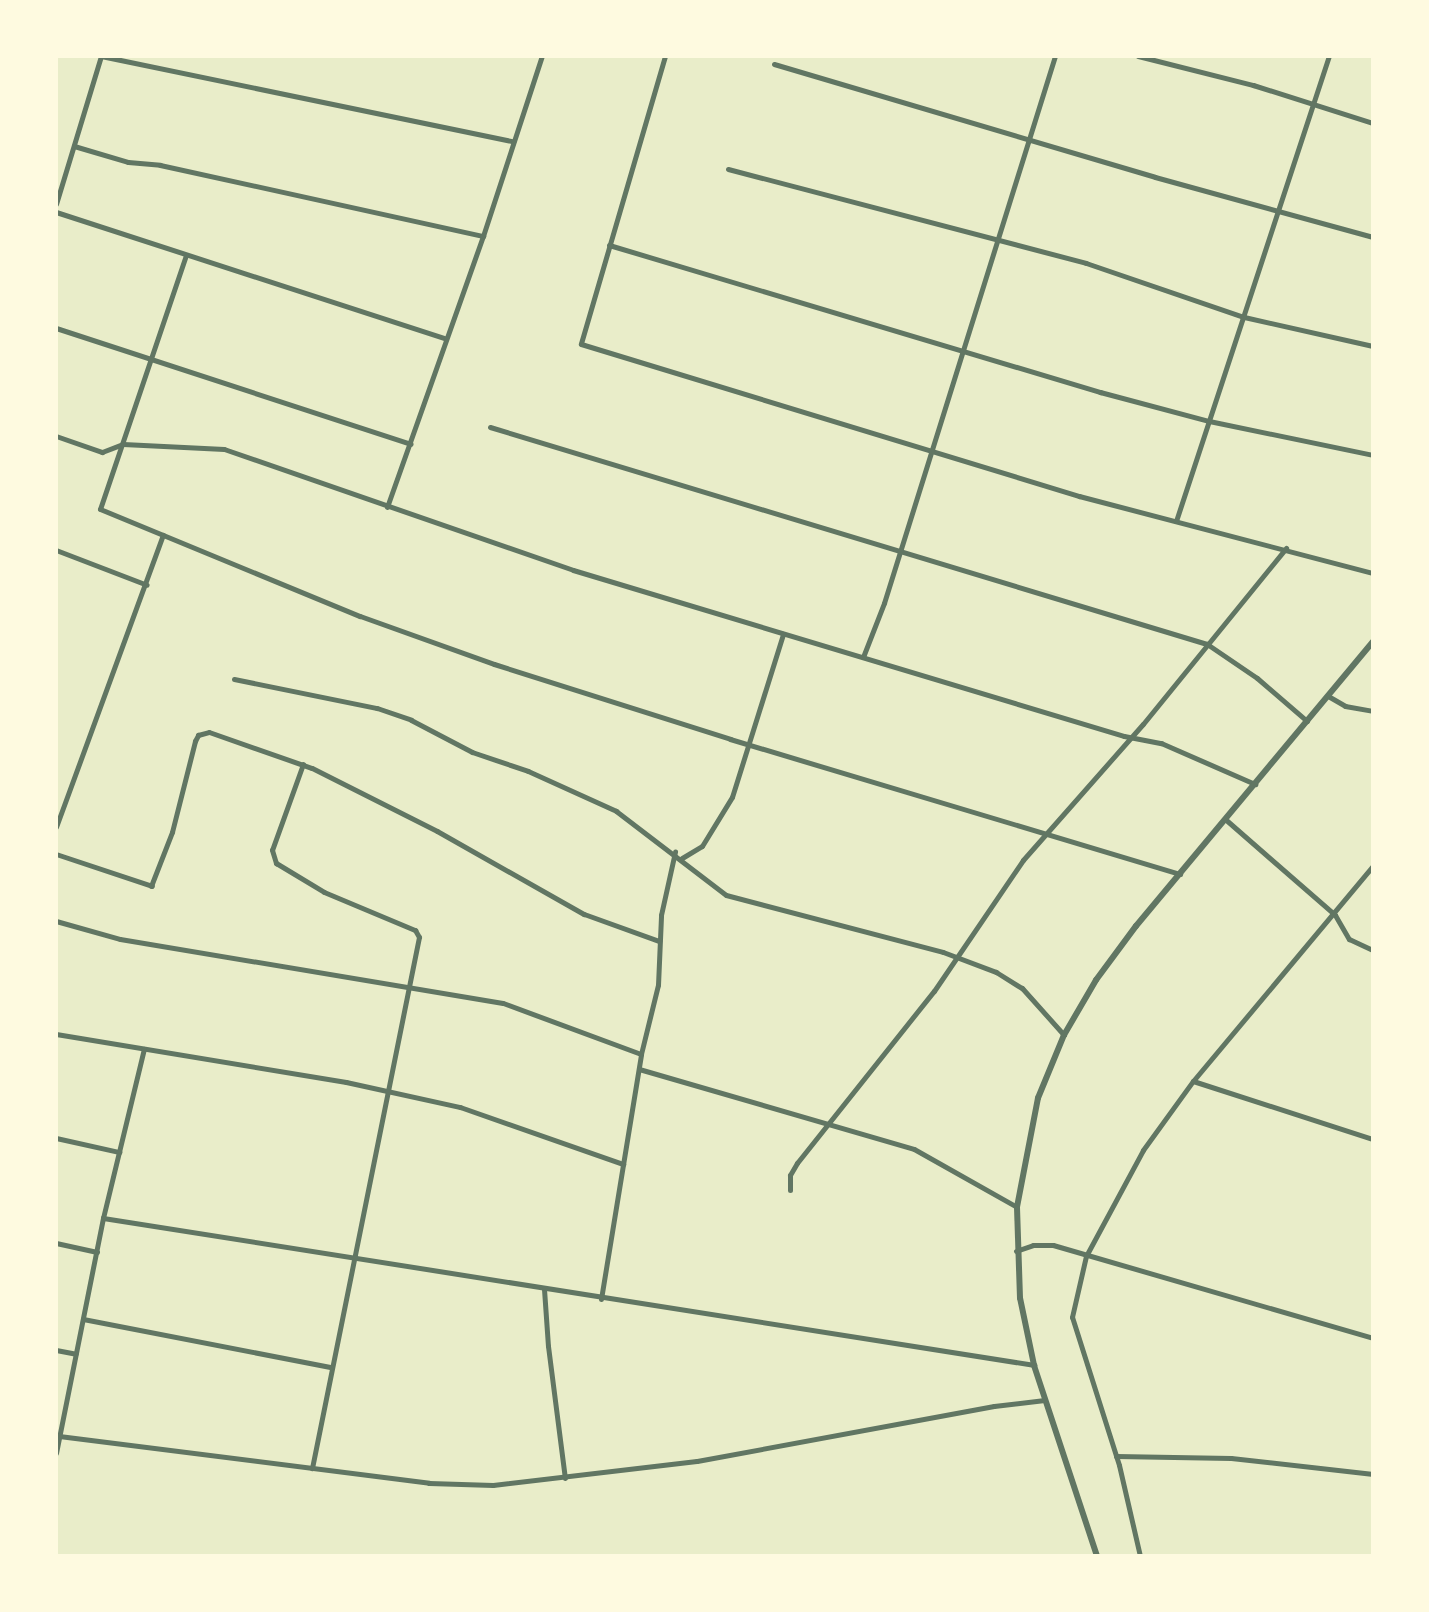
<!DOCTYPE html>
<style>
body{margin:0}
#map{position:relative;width:1429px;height:1612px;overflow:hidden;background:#e9edc9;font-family:Manrope,sans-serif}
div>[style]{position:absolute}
.minor>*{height:5px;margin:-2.5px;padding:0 2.5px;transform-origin:2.5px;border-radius:2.5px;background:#617663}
.tertiary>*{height:6px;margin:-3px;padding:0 3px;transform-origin:3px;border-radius:3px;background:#617663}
span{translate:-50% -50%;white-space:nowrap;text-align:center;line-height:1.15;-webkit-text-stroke:7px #fefae0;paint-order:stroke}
.frame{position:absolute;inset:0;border:58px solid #fefae0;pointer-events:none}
</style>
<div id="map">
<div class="minor">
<i style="left:665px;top:56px;width:300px;rotate:106.3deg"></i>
<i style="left:581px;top:344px;width:521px;rotate:16.97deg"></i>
<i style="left:1079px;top:496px;width:304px;rotate:14.7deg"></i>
<i style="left:1138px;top:56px;width:119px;rotate:14.2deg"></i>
<i style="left:1253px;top:85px;width:126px;rotate:17.6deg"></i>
<i style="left:774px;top:64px;width:397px;rotate:16.5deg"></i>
<i style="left:1155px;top:177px;width:226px;rotate:15.4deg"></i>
<i style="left:74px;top:146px;width:56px;rotate:16.5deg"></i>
<i style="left:128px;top:162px;width:32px;rotate:5deg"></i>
<i style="left:160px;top:165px;width:331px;rotate:12.4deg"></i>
<i style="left:728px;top:169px;width:370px;rotate:14.7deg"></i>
<i style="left:1086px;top:263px;width:167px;rotate:18.9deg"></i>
<i style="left:1244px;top:317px;width:132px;rotate:12.7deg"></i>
<i style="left:56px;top:204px;width:155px;rotate:-73.1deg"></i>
<i style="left:101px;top:56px;width:421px;rotate:11.7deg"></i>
<i style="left:56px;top:212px;width:410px;rotate:18deg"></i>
<i style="left:609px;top:245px;width:513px;rotate:16.67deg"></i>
<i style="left:1100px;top:392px;width:113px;rotate:14.9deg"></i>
<i style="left:1209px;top:421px;width:167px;rotate:11.7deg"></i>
<i style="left:186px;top:255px;width:268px;rotate:108.7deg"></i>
<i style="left:100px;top:509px;width:281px;rotate:22.4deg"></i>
<i style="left:360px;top:616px;width:142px;rotate:19.7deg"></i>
<i style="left:494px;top:664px;width:248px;rotate:17.6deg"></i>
<i style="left:730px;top:739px;width:470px;rotate:16.7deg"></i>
<i style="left:56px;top:328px;width:373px;rotate:18.1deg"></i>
<i style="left:490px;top:427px;width:749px;rotate:16.84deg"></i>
<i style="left:1207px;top:644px;width:60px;rotate:34.2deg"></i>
<i style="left:1257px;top:678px;width:66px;rotate:40.7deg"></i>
<i style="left:56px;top:436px;width:49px;rotate:19.2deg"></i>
<i style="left:102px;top:452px;width:22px;rotate:-21deg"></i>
<i style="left:123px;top:444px;width:101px;rotate:2.8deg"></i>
<i style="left:224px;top:449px;width:369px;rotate:19.1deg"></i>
<i style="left:573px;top:570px;width:575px;rotate:16.77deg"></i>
<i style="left:1124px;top:736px;width:38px;rotate:11deg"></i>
<i style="left:1161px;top:743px;width:103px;rotate:23.6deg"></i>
<i style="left:387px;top:507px;width:288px;rotate:-70.5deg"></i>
<i style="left:483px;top:236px;width:189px;rotate:-71.9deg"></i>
<i style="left:1176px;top:521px;width:490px;rotate:-71.8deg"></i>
<i style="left:56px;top:550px;width:97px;rotate:21deg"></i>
<i style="left:863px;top:657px;width:58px;rotate:-68.7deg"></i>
<i style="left:884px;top:603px;width:573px;rotate:-72.64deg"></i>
<i style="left:234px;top:679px;width:146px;rotate:11.5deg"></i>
<i style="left:377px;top:708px;width:36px;rotate:19deg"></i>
<i style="left:411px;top:720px;width:69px;rotate:27.7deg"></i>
<i style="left:472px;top:752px;width:59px;rotate:18.7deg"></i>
<i style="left:528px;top:771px;width:97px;rotate:24.4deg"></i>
<i style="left:616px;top:811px;width:138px;rotate:37.4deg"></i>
<i style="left:726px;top:895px;width:224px;rotate:14.7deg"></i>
<i style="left:943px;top:952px;width:57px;rotate:20.7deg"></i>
<i style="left:996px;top:972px;width:31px;rotate:32deg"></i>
<i style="left:1022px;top:988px;width:63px;rotate:48.2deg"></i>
<i style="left:1328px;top:696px;width:20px;rotate:30deg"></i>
<i style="left:1345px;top:706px;width:28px;rotate:10deg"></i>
<i style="left:303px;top:764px;width:91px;rotate:109.8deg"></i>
<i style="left:272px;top:850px;width:14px;rotate:73deg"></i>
<i style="left:276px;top:863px;width:56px;rotate:31.1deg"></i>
<i style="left:324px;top:892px;width:99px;rotate:22.7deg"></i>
<i style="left:415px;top:930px;width:8px;rotate:60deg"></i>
<i style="left:419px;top:937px;width:542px;rotate:101.39deg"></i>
<i style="left:1225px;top:819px;width:146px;rotate:41.1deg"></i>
<i style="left:1335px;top:915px;width:28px;rotate:60deg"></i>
<i style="left:1349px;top:939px;width:26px;rotate:25deg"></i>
<i style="left:56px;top:827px;width:311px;rotate:-69.9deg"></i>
<i style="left:56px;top:854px;width:101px;rotate:18.4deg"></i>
<i style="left:682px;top:858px;width:23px;rotate:-31deg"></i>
<i style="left:702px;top:846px;width:57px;rotate:-58.5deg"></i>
<i style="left:732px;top:797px;width:171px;rotate:-72.6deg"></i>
<i style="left:151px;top:886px;width:58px;rotate:-68.7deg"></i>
<i style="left:172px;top:832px;width:94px;rotate:-75.8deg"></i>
<i style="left:195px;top:741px;width:7px;rotate:-63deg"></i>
<i style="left:198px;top:735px;width:11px;rotate:-15deg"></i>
<i style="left:209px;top:732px;width:109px;rotate:19.3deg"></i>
<i style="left:312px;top:768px;width:140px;rotate:26.7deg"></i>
<i style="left:437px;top:831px;width:169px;rotate:29.5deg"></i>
<i style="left:584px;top:914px;width:80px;rotate:19.8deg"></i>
<i style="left:56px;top:921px;width:66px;rotate:15.7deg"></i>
<i style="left:120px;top:939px;width:388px;rotate:9.5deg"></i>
<i style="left:503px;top:1003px;width:147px;rotate:20.3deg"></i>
<i style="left:56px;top:1034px;width:294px;rotate:9.4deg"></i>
<i style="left:346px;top:1082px;width:117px;rotate:12.4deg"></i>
<i style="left:460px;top:1107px;width:173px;rotate:19.3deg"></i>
<i style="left:639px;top:1069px;width:286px;rotate:16.2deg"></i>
<i style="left:914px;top:1149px;width:118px;rotate:29.4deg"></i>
<i style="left:1193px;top:1081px;width:189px;rotate:17.9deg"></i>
<i style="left:56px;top:1138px;width:65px;rotate:12.5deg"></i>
<i style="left:790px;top:1190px;width:15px;rotate:-90deg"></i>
<i style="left:790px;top:1175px;width:14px;rotate:-60deg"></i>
<i style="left:797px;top:1163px;width:220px;rotate:-51.5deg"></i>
<i style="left:934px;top:991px;width:158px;rotate:-55.8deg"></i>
<i style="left:1023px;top:860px;width:181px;rotate:-48.6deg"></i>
<i style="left:1143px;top:724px;width:227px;rotate:-50.9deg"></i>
<i style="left:103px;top:1218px;width:174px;rotate:-76.4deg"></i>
<i style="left:56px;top:1243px;width:42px;rotate:12.4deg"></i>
<i style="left:1016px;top:1251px;width:18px;rotate:-19deg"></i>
<i style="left:1033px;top:1245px;width:20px"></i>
<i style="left:1053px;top:1245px;width:333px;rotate:16.2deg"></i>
<i style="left:544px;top:1289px;width:57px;rotate:86deg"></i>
<i style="left:548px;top:1346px;width:133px;rotate:82.7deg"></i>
<i style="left:601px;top:1299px;width:248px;rotate:-80.7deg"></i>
<i style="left:641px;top:1054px;width:71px;rotate:-76.2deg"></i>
<i style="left:658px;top:985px;width:70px;rotate:-87.5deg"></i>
<i style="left:661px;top:915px;width:65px;rotate:-77.5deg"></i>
<i style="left:83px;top:1319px;width:253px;rotate:11deg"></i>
<i style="left:56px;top:1350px;width:20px;rotate:11deg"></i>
<i style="left:59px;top:1436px;width:373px;rotate:7.2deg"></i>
<i style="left:429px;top:1483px;width:64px;rotate:1.8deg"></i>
<i style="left:493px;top:1485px;width:205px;rotate:-6.7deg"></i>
<i style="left:697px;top:1461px;width:302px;rotate:-10.5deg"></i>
<i style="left:994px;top:1406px;width:51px;rotate:-6.7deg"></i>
<i style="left:56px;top:1453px;width:240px;rotate:-78.7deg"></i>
<i style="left:103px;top:1218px;width:943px;rotate:8.97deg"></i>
<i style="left:1116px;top:1456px;width:115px;rotate:1deg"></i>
<i style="left:1231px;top:1458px;width:143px;rotate:6.4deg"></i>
<i style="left:1140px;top:1556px;width:93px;rotate:-103deg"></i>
<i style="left:1119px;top:1465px;width:155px;rotate:-107.6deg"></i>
<i style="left:1072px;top:1317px;width:63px;rotate:-77.1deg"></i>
<i style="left:1086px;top:1256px;width:120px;rotate:-61.7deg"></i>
<i style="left:1143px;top:1150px;width:85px;rotate:-54.1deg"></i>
<i style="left:1193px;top:1081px;width:280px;rotate:-50.1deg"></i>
</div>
<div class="tertiary">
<i style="left:1097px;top:1556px;width:201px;rotate:-108.3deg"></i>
<i style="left:1034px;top:1365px;width:68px;rotate:-101.8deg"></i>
<i style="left:1020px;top:1298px;width:91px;rotate:-91.9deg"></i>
<i style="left:1017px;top:1207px;width:111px;rotate:-79.1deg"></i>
<i style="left:1038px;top:1098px;width:68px;rotate:-67.6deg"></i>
<i style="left:1064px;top:1035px;width:64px;rotate:-59.8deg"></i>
<i style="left:1096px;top:980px;width:67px;rotate:-53.5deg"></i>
<i style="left:1136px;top:926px;width:370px;rotate:-50.2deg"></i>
</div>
<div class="frame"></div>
</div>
